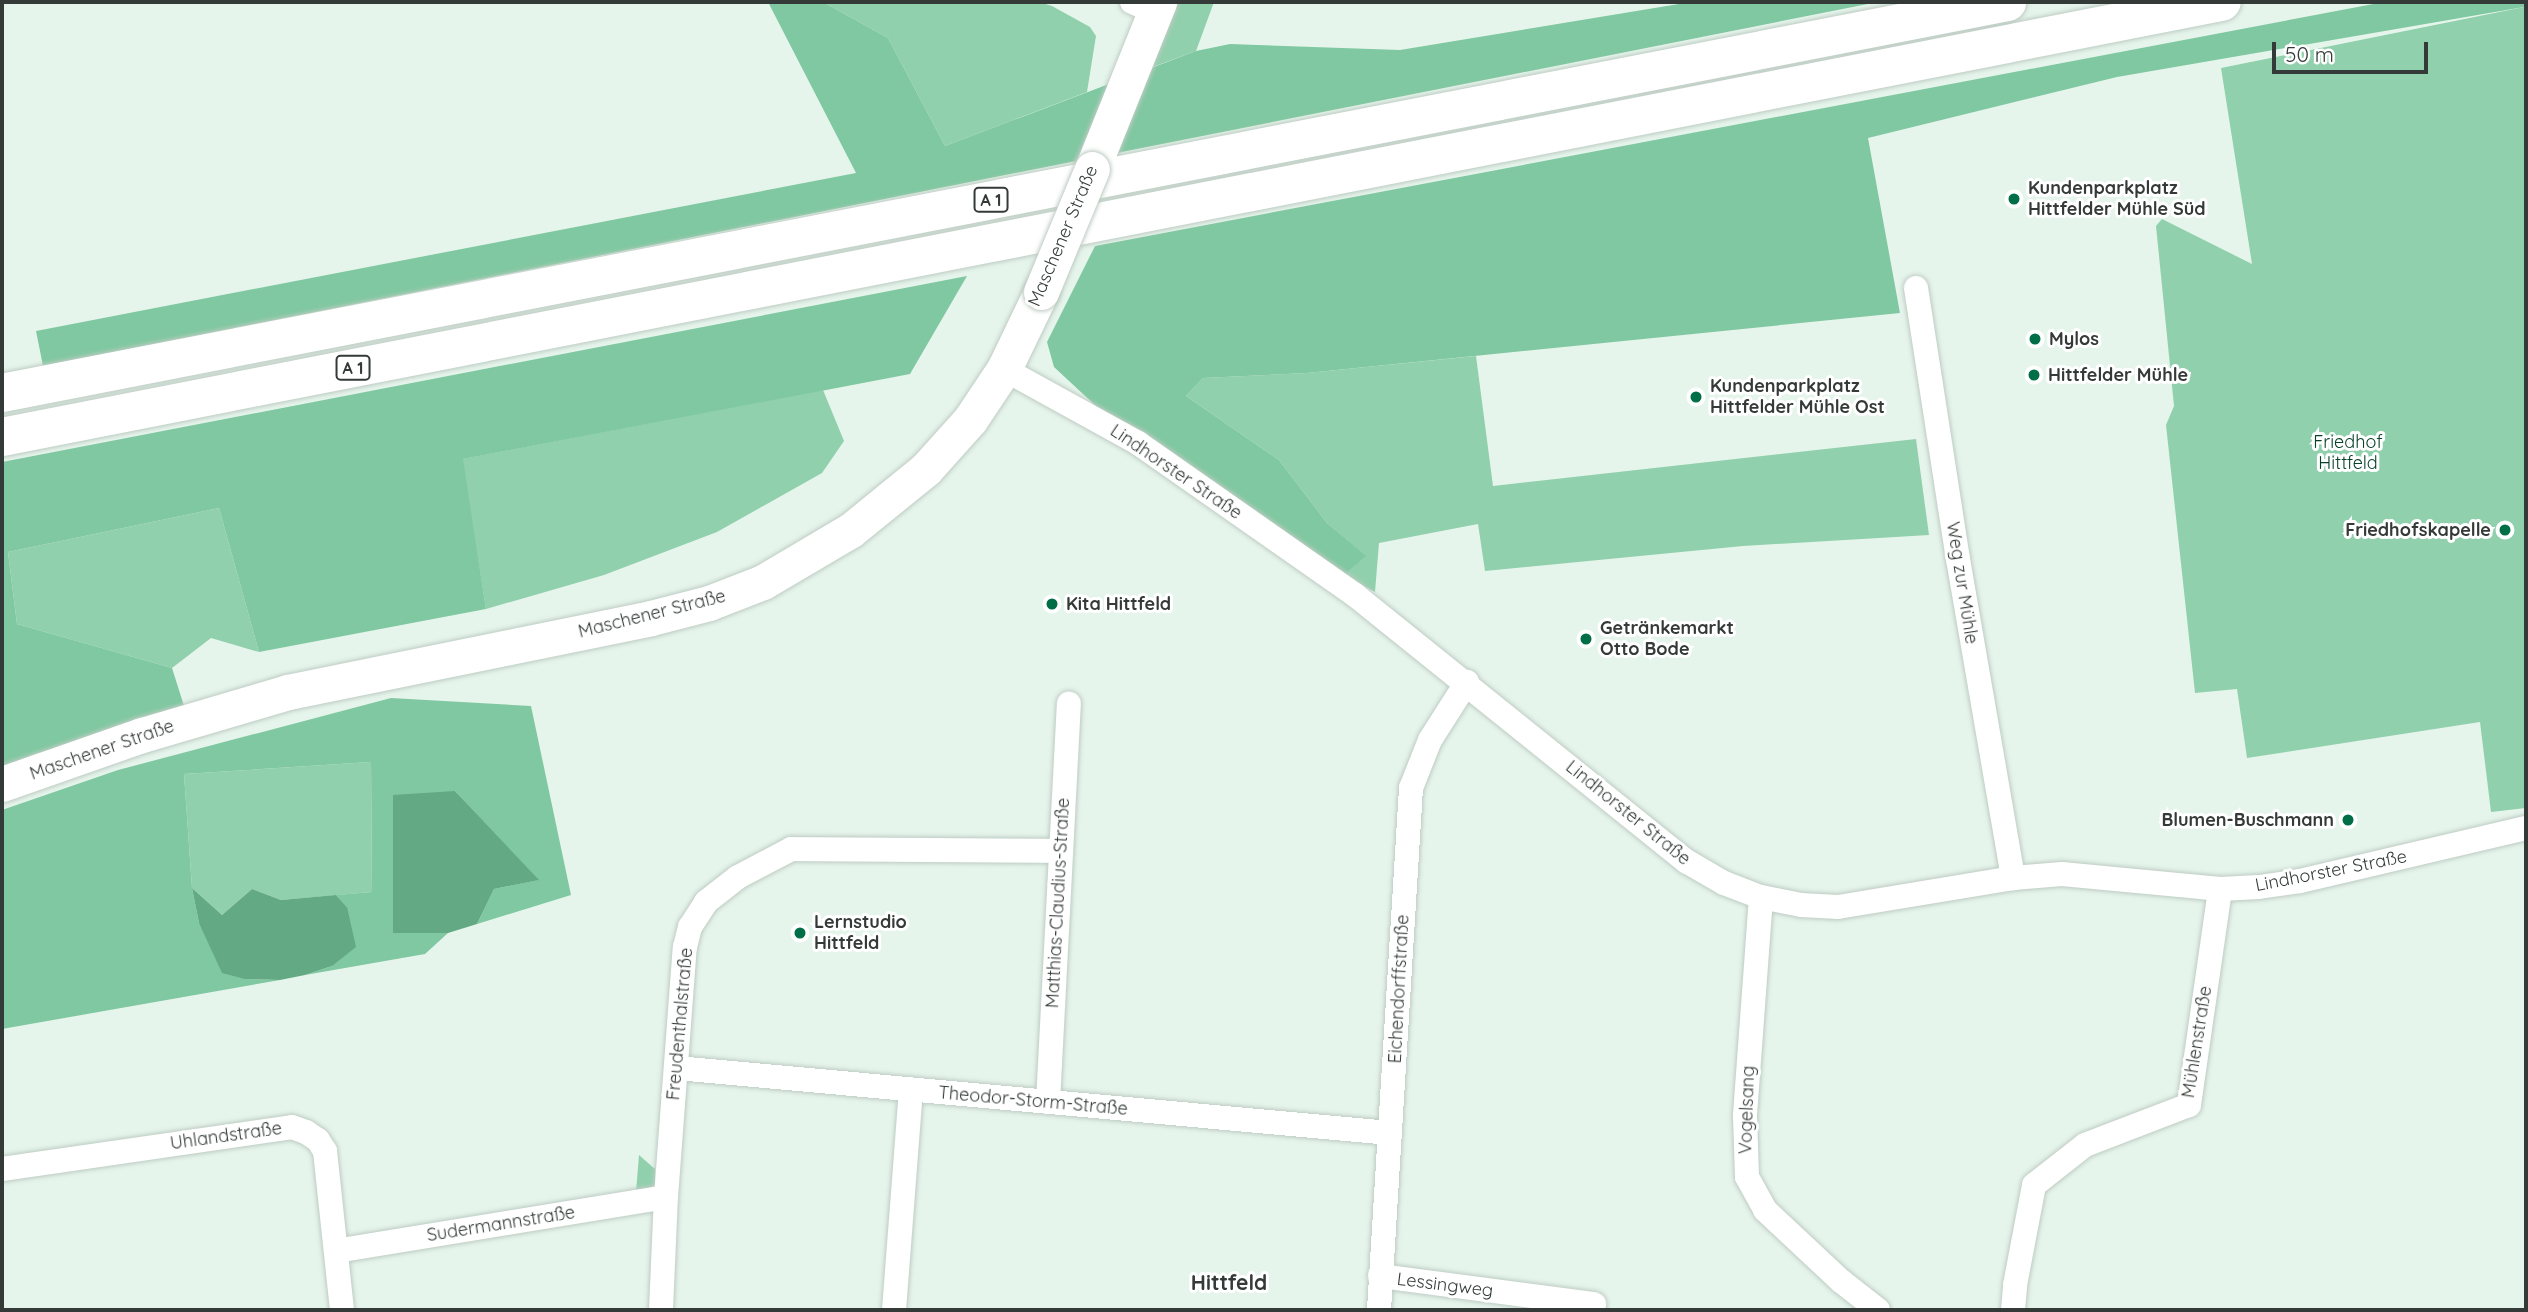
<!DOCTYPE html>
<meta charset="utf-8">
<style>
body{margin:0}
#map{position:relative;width:2528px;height:1312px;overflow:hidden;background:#e6f5ec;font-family:Quicksand,sans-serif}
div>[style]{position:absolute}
.green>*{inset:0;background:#91d0ad}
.forest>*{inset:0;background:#80c8a1}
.water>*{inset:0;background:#62a984}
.roads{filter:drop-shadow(0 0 2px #beccc3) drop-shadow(0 0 2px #beccc3)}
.minor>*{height:24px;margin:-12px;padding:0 12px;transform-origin:12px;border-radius:12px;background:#fff}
.secondary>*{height:35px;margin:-17.5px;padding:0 17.5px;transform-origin:17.5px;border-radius:17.5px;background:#fff}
.motorway>*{height:38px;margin:-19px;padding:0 19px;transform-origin:19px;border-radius:19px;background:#fff}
.bridges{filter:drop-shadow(0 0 2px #beccc3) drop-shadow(0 0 2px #beccc3)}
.secondary-bridge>*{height:35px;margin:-17.5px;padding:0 17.5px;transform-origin:17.5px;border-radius:17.5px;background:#fff}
.dots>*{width:19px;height:19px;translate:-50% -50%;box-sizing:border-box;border:4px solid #fff;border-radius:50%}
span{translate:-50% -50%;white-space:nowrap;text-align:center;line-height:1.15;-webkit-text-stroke:6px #fff;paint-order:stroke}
.shield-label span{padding:2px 5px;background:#fff;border:2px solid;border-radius:5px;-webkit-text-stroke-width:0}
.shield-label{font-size:16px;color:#343a37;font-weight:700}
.poi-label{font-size:18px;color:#343a37;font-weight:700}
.left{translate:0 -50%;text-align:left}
.right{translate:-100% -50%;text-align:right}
.street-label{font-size:18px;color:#343a37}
.park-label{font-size:18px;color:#06422a}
.quarter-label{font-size:21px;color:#343a37;font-weight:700}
.frame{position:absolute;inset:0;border:4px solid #343a37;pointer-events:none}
.scale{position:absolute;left:2272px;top:42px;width:156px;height:32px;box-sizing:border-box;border:4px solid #343a37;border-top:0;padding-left:9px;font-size:21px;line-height:24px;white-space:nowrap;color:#343a37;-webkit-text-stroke:5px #fff;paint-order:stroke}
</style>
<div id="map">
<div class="green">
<i style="clip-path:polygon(823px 2px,1039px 2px,1052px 6px,1090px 27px,1096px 36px,1087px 92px,945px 146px,888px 38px)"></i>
<i style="clip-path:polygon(1177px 2px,1214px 2px,1196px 51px,1150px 68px)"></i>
<i style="clip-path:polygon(2524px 7px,2526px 808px,2491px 812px,2480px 722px,2247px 758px,2237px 689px,2195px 693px,2166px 425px,2174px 406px,2156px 226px,2162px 219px,2252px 264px,2221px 68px)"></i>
<i style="clip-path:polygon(1476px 356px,1493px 486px,1916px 439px,1929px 535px,1743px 546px,1485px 571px,1478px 524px,1379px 543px,1375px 592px,1344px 575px,1365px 556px,1327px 523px,1279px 460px,1186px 396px,1203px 378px,1307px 373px)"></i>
<i style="clip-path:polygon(823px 390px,844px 441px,822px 473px,717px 532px,604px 575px,486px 609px,462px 459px)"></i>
<i style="clip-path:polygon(219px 508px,259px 652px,211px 638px,172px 668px,17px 624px,8px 552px)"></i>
<i style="clip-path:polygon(371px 762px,372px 892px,281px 900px,252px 889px,222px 915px,192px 888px,184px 774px)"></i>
<i style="clip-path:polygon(639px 1155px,655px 1169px,655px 1184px,650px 1189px,636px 1192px)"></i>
</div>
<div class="forest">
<i style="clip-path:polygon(768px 2px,823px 2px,888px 38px,945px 146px,1196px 51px,1230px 44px,1400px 50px,1691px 2px,1878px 2px,43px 366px,36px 331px,856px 173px)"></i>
<i style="clip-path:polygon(2384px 2px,2526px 2px,2526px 10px,2524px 7px,2117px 77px,1868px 138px,1900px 313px,1307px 373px,1203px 378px,1186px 396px,1279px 460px,1327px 523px,1366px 556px,1344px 575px,1098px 408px,1054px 367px,1047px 342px,1095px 246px)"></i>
<i style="clip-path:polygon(967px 276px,910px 374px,463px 459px,486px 609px,259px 652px,219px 508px,8px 552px,17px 624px,172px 668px,185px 709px,32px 755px,2px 768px,2px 462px)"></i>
<i style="clip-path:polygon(391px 698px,531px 706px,571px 895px,477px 924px,494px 889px,538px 880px,455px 791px,393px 933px,448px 933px,425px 954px,305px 975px,332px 966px,347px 907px,336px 895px,372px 892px,371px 762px,184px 774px,192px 888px,199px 923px,245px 979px,280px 980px,2px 1029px,2px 810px,118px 770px)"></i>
</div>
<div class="water">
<i style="clip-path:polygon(455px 791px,539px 880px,494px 889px,477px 924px,448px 933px,393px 933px,393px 795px)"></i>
<i style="clip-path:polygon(192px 888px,222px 915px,252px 889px,281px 900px,336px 895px,347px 907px,356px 947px,332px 966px,305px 975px,280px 980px,245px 979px,222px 973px,199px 923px)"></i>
</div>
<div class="roads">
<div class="minor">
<i style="left:1132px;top:2px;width:25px;rotate:23deg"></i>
<i style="left:1916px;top:288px;width:274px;rotate:81.2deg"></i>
<i style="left:1958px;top:559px;width:324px;rotate:80.2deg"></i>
<i style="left:1004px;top:369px;width:153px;rotate:28.9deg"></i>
<i style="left:1138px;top:443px;width:265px;rotate:35deg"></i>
<i style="left:1355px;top:595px;width:425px;rotate:38.8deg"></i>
<i style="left:1686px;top:861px;width:44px;rotate:30.1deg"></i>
<i style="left:1724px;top:883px;width:40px;rotate:21deg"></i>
<i style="left:1761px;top:897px;width:41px;rotate:11.3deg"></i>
<i style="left:1801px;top:905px;width:37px;rotate:3deg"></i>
<i style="left:1838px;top:907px;width:177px;rotate:-9.4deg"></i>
<i style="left:2013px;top:878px;width:49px;rotate:-4.7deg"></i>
<i style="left:2062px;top:874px;width:159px;rotate:5.4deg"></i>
<i style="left:2220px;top:889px;width:39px;rotate:-3deg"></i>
<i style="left:2259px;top:887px;width:41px;rotate:-8.3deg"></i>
<i style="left:2300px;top:881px;width:232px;rotate:-13.2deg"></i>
<i style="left:1761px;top:897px;width:220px;rotate:94.2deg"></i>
<i style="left:1745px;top:1116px;width:61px;rotate:88.1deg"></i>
<i style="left:1747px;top:1177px;width:38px;rotate:61deg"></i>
<i style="left:1765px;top:1210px;width:104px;rotate:43.1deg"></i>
<i style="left:1841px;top:1281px;width:47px;rotate:38.1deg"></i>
<i style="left:677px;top:1068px;width:716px;rotate:5.21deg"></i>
<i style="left:1048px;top:1102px;width:399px;rotate:-87deg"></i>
<i style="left:2px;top:1169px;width:293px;rotate:-8.2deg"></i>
<i style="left:292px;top:1127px;width:15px;rotate:20deg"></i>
<i style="left:306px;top:1132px;width:14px;rotate:34deg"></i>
<i style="left:318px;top:1140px;width:13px;rotate:58deg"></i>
<i style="left:325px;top:1151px;width:160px;rotate:83.9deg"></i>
<i style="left:336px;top:1251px;width:334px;rotate:-9.3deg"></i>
<i style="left:1380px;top:1276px;width:216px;rotate:7.5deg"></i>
<i style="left:661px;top:1310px;width:113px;rotate:-87.5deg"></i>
<i style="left:666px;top:1197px;width:251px;rotate:-85.7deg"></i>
<i style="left:685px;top:947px;width:21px;rotate:-76deg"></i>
<i style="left:690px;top:927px;width:30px;rotate:-57deg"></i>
<i style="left:706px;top:902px;width:41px;rotate:-38deg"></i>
<i style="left:738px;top:877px;width:60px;rotate:-27.8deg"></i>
<i style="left:791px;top:849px;width:270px;rotate:0.4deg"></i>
<i style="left:894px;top:1310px;width:221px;rotate:-85.6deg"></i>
<i style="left:1379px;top:1310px;width:523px;rotate:-86.49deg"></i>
<i style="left:1411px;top:788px;width:52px;rotate:-68.4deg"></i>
<i style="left:1430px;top:740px;width:69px;rotate:-57.5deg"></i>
<i style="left:2013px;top:1310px;width:25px;rotate:-85deg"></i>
<i style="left:2015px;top:1285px;width:102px;rotate:-79.2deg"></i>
<i style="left:2034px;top:1185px;width:65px;rotate:-38.1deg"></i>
<i style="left:2085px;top:1145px;width:111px;rotate:-21deg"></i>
<i style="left:2189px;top:1105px;width:218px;rotate:-81.8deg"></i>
</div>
<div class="secondary">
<i style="left:1092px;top:169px;width:180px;rotate:-68.1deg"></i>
<i style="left:2px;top:784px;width:148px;rotate:-19.3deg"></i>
<i style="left:142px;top:735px;width:152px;rotate:-16.4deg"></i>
<i style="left:288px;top:692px;width:370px;rotate:-11.5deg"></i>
<i style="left:651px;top:618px;width:60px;rotate:-14.5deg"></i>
<i style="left:709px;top:603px;width:58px;rotate:-21.3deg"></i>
<i style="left:763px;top:582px;width:102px;rotate:-30.6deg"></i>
<i style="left:851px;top:530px;width:97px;rotate:-39.1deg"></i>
<i style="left:926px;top:469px;width:66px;rotate:-48.1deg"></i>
<i style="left:970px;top:420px;width:61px;rotate:-56.3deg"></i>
<i style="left:1004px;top:369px;width:85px;rotate:-64.3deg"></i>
</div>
<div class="motorway">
<i style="left:2px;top:393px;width:2043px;rotate:-11.03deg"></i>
<i style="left:2px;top:437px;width:2262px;rotate:-11.09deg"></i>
</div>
</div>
<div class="bridges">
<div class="secondary-bridge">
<i style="left:1041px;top:292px;width:133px;rotate:-67.5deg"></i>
</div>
</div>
<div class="dots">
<i style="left:2014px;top:199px;background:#006e46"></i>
<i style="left:2035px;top:339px;background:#006e46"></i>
<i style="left:2034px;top:375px;background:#006e46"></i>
<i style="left:1696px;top:397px;background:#006e46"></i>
<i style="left:2505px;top:530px;background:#006e46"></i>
<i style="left:1052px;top:604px;background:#006e46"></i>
<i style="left:1586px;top:639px;background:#006e46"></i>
<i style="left:2348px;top:820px;background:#006e46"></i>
<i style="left:800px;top:933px;background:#006e46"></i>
</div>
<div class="shield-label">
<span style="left:991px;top:200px">A 1</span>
<span style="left:353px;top:368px">A 1</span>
</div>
<div class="poi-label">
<span class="left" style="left:2028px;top:199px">Kundenparkplatz<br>Hittfelder Mühle Süd</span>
<span class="left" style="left:2049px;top:339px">Mylos</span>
<span class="left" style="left:2048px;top:375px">Hittfelder Mühle</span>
<span class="left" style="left:1710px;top:397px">Kundenparkplatz<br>Hittfelder Mühle Ost</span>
<span class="right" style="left:2491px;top:530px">Friedhofskapelle</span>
<span class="left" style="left:1066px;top:604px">Kita Hittfeld</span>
<span class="left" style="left:1600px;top:639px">Getränkemarkt<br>Otto Bode</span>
<span class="right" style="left:2334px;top:820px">Blumen-Buschmann</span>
<span class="left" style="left:814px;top:933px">Lernstudio<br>Hittfeld</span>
</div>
<div class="street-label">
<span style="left:1063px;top:236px;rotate:-67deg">Maschener Straße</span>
<span style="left:1176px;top:472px;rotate:34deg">Lindhorster Straße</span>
<span style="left:1962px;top:583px;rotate:81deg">Weg zur Mühle</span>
<span style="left:652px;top:614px;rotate:-14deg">Maschener Straße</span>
<span style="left:102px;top:750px;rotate:-19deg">Maschener Straße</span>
<span style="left:1628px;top:813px;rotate:39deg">Lindhorster Straße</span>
<span style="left:2331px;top:871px;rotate:-11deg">Lindhorster Straße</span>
<span style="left:1058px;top:903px;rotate:-87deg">Matthias-Claudius-Straße</span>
<span style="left:1399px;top:989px;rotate:-87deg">Eichendorffstraße</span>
<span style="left:680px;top:1024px;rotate:-85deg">Freudenthalstraße</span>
<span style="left:2197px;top:1042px;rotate:-81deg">Mühlenstraße</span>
<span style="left:1033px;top:1101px;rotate:5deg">Theodor-Storm-Straße</span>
<span style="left:1747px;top:1110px;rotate:-88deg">Vogelsang</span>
<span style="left:226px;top:1136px;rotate:-8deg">Uhlandstraße</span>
<span style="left:501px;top:1224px;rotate:-9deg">Sudermannstraße</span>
<span style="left:1445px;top:1285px;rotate:7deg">Lessingweg</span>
</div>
<div class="park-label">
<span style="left:2348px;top:453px">Friedhof<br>Hittfeld</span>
</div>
<div class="quarter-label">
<span style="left:1229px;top:1282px">Hittfeld</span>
</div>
<div class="frame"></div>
<div class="scale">50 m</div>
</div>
